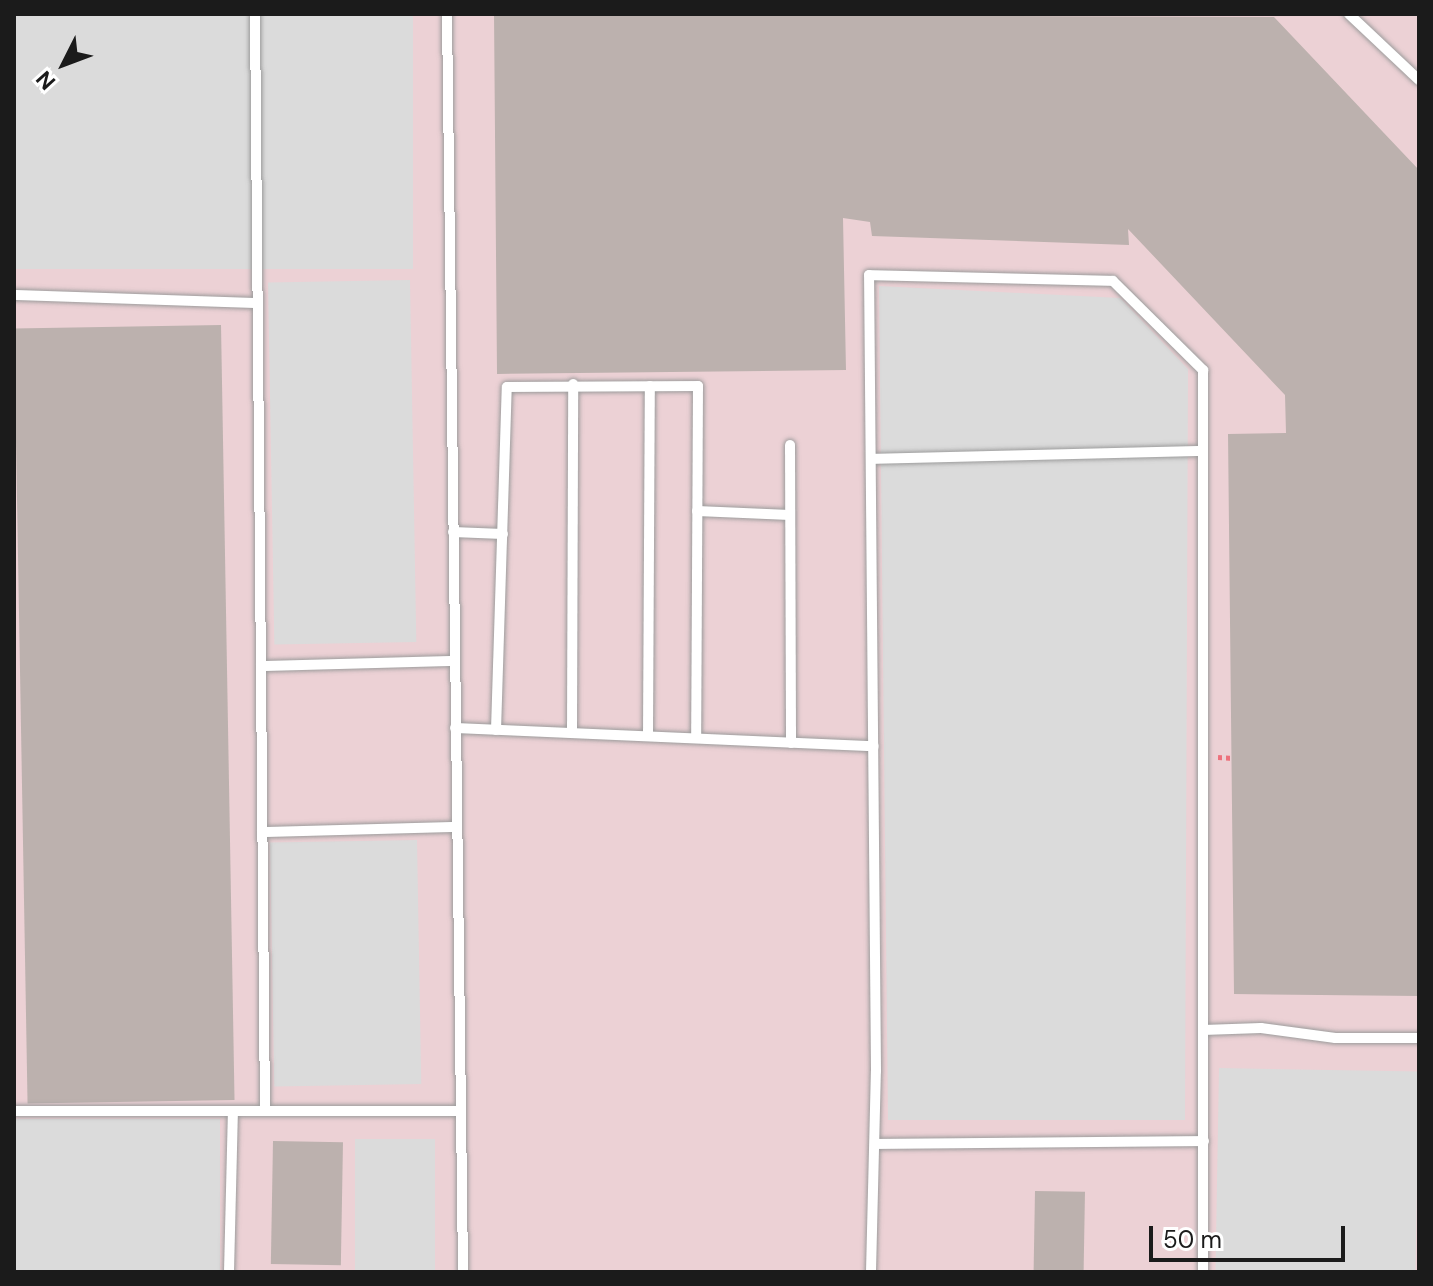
<!DOCTYPE html>
<style>
body{margin:0}
#map{position:relative;width:1433px;height:1286px;overflow:hidden;background:#ece6e1;font-family:"DM Sans",sans-serif}
div>[style]{position:absolute}
.commercial>*{inset:0;background:#ecd1d5;transform-origin:0 0}
.parking>*{inset:0;background:#dbdbdb;transform-origin:0 0}
.building>*{inset:0;background:#bcb1ae;transform-origin:0 0}
.path>*{height:5px;margin-top:-2.5px;transform-origin:0;background:repeating-linear-gradient(90deg,#ed717c 0 4px,transparent 0 8px)}
.roads{filter:drop-shadow(0 0 2px #9c9c9c) drop-shadow(0 0 2px #9c9c9c)}
.lane>*{height:10px;margin:-5px;padding:0 5px;transform-origin:5px;border-radius:5px;background:#fff}
span{translate:-50% -50%;white-space:nowrap;text-align:center;line-height:1.15;-webkit-text-stroke:6px #fff;paint-order:stroke}
.frame{position:absolute;inset:0;border:16px solid #1b1b1b;pointer-events:none}
.north{position:absolute;left:24px;top:24px;width:80px;height:80px;-webkit-text-stroke:6px #fff;paint-order:stroke;rotate:228deg;font-size:22px;font-weight:700;line-height:32px;text-align:center;color:#1b1b1b}
.north::after{content:'';display:block;margin:auto;width:28px;height:36px;background:#1b1b1b;clip-path:polygon(50% 0,100% 100%,50% 72%,0 100%)}
.scale{position:absolute;left:1149px;top:1226px;width:196px;height:36px;box-sizing:border-box;border:4px solid #1b1b1b;border-top:0;padding-left:10px;font-size:24px;line-height:28px;white-space:nowrap;color:#1b1b1b;-webkit-text-stroke:6px #fff;paint-order:stroke}
</style>
<div id="map">
<div class="commercial">
<i style="left:14px;top:14px;width:1405px;height:1258px"></i>
</div>
<div class="parking">
<i style="left:14px;top:14px;width:399px;height:255px"></i>
<i style="left:410px;top:280px;width:362px;height:142px;rotate:89deg"></i>
<i style="clip-path:polygon(879px 286px,1120px 298px,1188px 369px,1185px 1120px,888px 1120px)"></i>
<i style="left:417px;top:840px;width:244px;height:147px;rotate:89deg"></i>
<i style="left:1219px;top:1068px;width:200px;height:204px;rotate:1deg"></i>
<i style="left:14px;top:1119px;width:206px;height:153px"></i>
<i style="left:355px;top:1139px;width:80px;height:133px"></i>
</div>
<div class="building">
<i style="clip-path:polygon(494px 14px,1274px 17px,1419px 170px,1419px 996px,1234px 994px,1228px 434px,1286px 433px,1285px 395px,1128px 229px,1129px 245px,872px 236px,870px 222px,843px 218px,846px 370px,497px 374px)"></i>
<i style="left:221px;top:325px;width:775px;height:207px;rotate:89deg"></i>
<i style="left:273px;top:1141px;width:70px;height:123px;rotate:1deg"></i>
<i style="left:1035px;top:1191px;width:50px;height:81px;rotate:1deg"></i>
</div>
<div class="path">
<i style="left:1218px;top:757px;width:15px;rotate:4deg"></i>
</div>
<div class="roads">
<div class="lane">
<i style="left:255px;top:14px;width:1097px;rotate:89.48deg"></i>
<i style="left:447px;top:14px;width:1258px;rotate:89.27deg"></i>
<i style="left:1349px;top:14px;width:96px;rotate:43.3deg"></i>
<i style="left:14px;top:295px;width:243px;rotate:1.9deg"></i>
<i style="left:790px;top:445px;width:298px;rotate:89.8deg"></i>
<i style="left:872px;top:459px;width:331px;rotate:-1.4deg"></i>
<i style="left:697px;top:511px;width:93px;rotate:2.5deg"></i>
<i style="left:453px;top:532px;width:50px;rotate:2.3deg"></i>
<i style="left:261px;top:666px;width:193px;rotate:-1.5deg"></i>
<i style="left:455px;top:728px;width:419px;rotate:2.5deg"></i>
<i style="left:496px;top:730px;width:343px;rotate:-88.2deg"></i>
<i style="left:507px;top:387px;width:191px;rotate:-0.3deg"></i>
<i style="left:698px;top:386px;width:352px;rotate:90.3deg"></i>
<i style="left:572px;top:731px;width:347px;rotate:-89.8deg"></i>
<i style="left:648px;top:736px;width:350px;rotate:-89.7deg"></i>
<i style="left:262px;top:832px;width:194px;rotate:-1.5deg"></i>
<i style="left:1203px;top:1030px;width:58px;rotate:-2deg"></i>
<i style="left:1261px;top:1028px;width:75px;rotate:7.7deg"></i>
<i style="left:1335px;top:1038px;width:84px"></i>
<i style="left:14px;top:1111px;width:446px"></i>
<i style="left:876px;top:1144px;width:328px;rotate:-0.5deg"></i>
<i style="left:229px;top:1272px;width:161px;rotate:-88.6deg"></i>
<i style="left:871px;top:1272px;width:201px;rotate:-88.6deg"></i>
<i style="left:876px;top:1071px;width:796px;rotate:-90.5deg"></i>
<i style="left:869px;top:275px;width:244px;rotate:1.4deg"></i>
<i style="left:1113px;top:281px;width:127px;rotate:44.7deg"></i>
<i style="left:1203px;top:370px;width:902px;rotate:90deg"></i>
</div>
</div>
<div class="frame"></div>
<div class="north">N</div>
<div class="scale">50 m</div>
</div>
